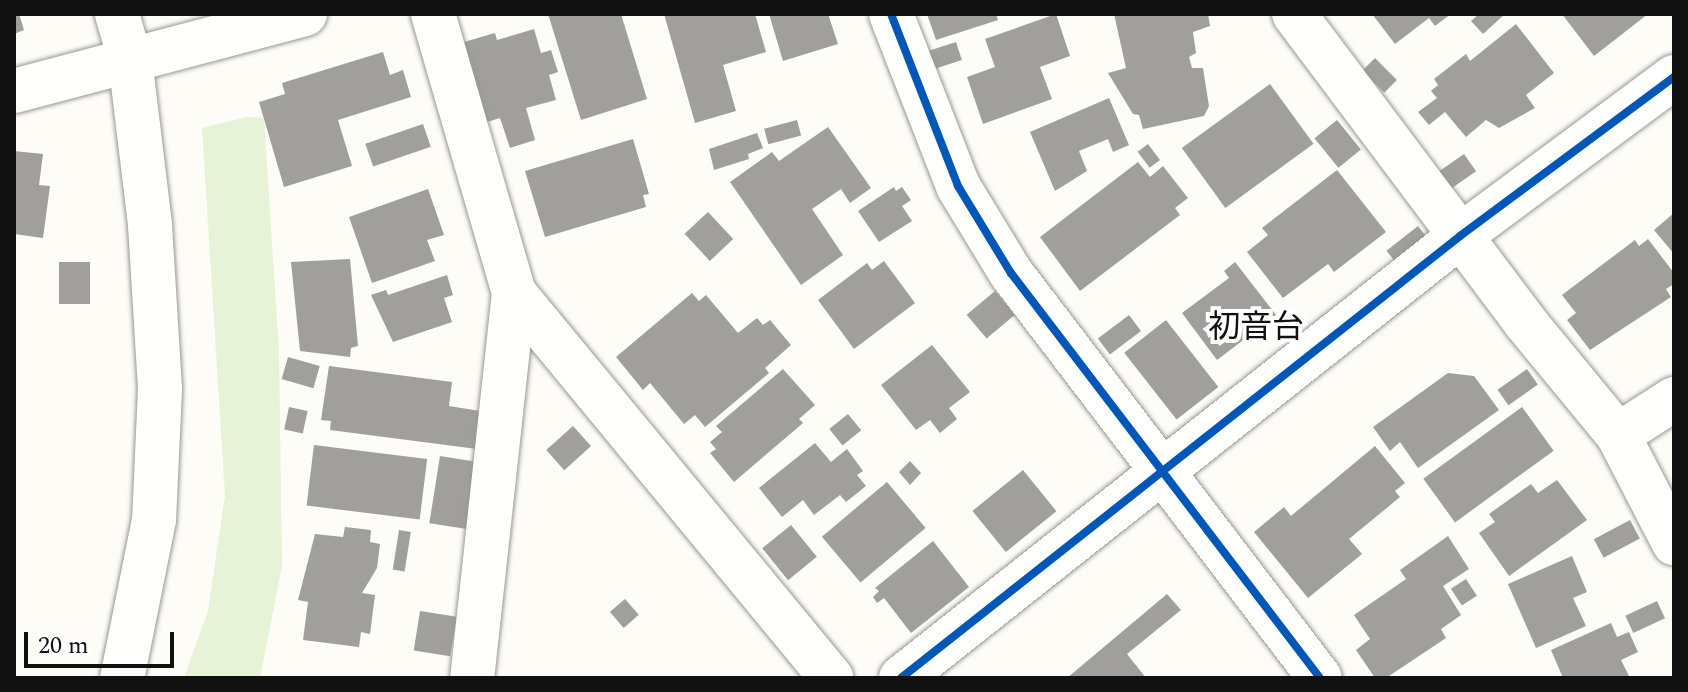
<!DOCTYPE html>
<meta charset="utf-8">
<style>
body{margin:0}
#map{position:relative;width:1688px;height:692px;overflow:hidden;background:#fdfcf7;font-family:Spectral,"Noto Sans JP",serif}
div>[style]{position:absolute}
.green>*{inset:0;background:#e7f3d7}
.building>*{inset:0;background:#a19f9c;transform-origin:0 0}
.roads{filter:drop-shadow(0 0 2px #979795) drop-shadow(0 0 2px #979795)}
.minor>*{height:44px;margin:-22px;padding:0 22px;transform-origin:22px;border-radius:22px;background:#fffffe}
.cycleway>*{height:8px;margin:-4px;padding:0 4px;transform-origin:4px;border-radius:4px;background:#0057b8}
span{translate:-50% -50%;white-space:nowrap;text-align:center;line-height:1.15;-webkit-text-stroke:8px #fff;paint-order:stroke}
.quarter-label{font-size:32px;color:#111}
.frame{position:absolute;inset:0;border:16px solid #111;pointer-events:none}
.scale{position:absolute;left:24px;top:632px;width:150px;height:36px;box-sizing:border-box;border:4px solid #111;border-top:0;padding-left:10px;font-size:24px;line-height:28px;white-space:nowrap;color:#111;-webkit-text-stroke:6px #fff;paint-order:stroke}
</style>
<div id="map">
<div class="green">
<i style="clip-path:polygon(246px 117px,264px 118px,279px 351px,282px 566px,260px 678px,184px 678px,208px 611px,225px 496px,202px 128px)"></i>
</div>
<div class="building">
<i style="clip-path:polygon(14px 14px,19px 14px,24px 30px,14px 34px)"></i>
<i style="clip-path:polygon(548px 14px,621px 14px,647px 99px,581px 120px)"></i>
<i style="clip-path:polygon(664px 14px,755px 14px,766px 52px,723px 65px,736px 111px,695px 123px)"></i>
<i style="clip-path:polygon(769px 14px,828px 14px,838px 44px,783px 61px)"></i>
<i style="clip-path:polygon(927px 14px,996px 14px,998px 20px,936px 40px)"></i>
<i style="clip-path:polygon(1056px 14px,1070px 56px,1040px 67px,1052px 99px,983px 124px,967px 77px,995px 67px,985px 39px)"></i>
<i style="clip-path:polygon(1114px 14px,1208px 14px,1210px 26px,1193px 32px,1196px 53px,1189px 57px,1192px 68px,1203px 68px,1209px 106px,1204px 116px,1143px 129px,1139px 115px,1133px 114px,1108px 73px,1126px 68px)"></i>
<i style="clip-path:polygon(1372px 14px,1451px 14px,1435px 26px,1429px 18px,1395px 44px)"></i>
<i style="clip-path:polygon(1479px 14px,1505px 14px,1483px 34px,1471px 21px)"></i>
<i style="clip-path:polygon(1562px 14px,1648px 14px,1594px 56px)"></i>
<i style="clip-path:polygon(1516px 24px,1554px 73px,1526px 95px,1535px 108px,1499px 128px,1486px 120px,1466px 137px,1445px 112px,1429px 125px,1418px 112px,1437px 98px,1431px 91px,1438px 85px,1434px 79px,1466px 54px,1470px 61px)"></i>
<i style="clip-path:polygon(534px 29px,541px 53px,551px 50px,558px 72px,549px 75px,556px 100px,526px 108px,535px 140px,510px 148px,500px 118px,487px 122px,464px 42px,495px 33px,497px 40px)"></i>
<i style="left:956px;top:42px;width:19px;height:30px;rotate:72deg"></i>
<i style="clip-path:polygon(383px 52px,390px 75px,403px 70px,411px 97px,338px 120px,352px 166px,284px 187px,259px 102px,285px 94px,282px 83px)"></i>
<i style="left:1375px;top:58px;width:31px;height:18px;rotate:45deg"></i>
<i style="left:1270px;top:84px;width:74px;height:109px;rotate:54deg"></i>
<i style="clip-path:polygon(1109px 98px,1129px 145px,1113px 152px,1108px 139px,1079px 151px,1087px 171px,1055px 191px,1030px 132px)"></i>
<i style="left:797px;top:120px;width:16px;height:34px;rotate:75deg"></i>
<i style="left:1337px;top:120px;width:38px;height:29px;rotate:51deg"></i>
<i style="left:423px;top:124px;width:24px;height:61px;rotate:71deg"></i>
<i style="clip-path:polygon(828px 127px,871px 188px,850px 203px,841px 189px,812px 209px,843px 255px,801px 285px,730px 182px,772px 152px,779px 161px)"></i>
<i style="clip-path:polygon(757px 133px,763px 148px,748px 154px,749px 159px,714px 170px,709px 149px)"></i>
<i style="clip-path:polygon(633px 139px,649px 194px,643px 195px,646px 207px,545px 237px,525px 171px)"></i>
<i style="left:1148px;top:144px;width:20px;height:13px;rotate:53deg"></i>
<i style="clip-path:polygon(14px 151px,43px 154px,39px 185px,50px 186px,43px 238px,14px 234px)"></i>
<i style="left:1464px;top:154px;width:21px;height:32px;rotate:55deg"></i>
<i style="clip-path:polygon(1138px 162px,1150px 177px,1163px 166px,1188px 198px,1175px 208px,1180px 215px,1080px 291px,1040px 237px)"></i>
<i style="clip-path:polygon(1337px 170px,1386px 232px,1334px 272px,1328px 264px,1283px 298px,1247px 252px,1268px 235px,1262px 228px)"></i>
<i style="clip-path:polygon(894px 187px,896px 191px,902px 187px,911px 200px,902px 206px,912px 221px,879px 242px,858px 211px)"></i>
<i style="clip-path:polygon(428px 189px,444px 235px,427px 240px,435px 261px,372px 283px,349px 217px)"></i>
<i style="left:708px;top:212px;width:37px;height:32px;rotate:47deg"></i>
<i style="clip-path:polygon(1674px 213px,1674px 254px,1654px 230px)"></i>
<i style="left:1418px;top:226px;width:18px;height:40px;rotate:52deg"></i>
<i style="clip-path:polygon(1648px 239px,1674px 273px,1674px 284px,1666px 289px,1671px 297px,1590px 350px,1567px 320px,1576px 313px,1562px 295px,1635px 240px,1639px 246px)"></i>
<i style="clip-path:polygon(350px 259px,358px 346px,351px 348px,350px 357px,300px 351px,291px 262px)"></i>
<i style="clip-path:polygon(884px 261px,915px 303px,854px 349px,818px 300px,867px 263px,872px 270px)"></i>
<i style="left:59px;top:262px;width:31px;height:42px"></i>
<i style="clip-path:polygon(1235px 262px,1276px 315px,1217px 360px,1182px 313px,1229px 278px,1224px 271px)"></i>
<i style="clip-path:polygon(447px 275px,453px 295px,444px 298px,452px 322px,393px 342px,371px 295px,386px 290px,388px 295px)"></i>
<i style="left:995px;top:291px;width:31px;height:37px;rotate:50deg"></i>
<i style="clip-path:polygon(692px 293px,699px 301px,706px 295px,738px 333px,757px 318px,763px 325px,770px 320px,791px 345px,765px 368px,769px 373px,705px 427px,695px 415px,684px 424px,650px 383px,643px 390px,616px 357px)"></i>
<i style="left:1129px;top:315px;width:20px;height:39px;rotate:53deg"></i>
<i style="left:1166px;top:320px;width:85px;height:53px;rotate:52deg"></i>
<i style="clip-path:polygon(932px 345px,970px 392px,949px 408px,957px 419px,940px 433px,930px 420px,916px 430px,881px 385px)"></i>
<i style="left:288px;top:357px;width:33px;height:23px;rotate:16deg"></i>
<i style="clip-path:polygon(329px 366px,452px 382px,449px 406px,480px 411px,477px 449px,330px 430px,331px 421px,321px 420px)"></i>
<i style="clip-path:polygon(783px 369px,815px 405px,799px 419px,803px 423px,734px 482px,710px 453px,716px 449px,710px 442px,722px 432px,716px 426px)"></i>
<i style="left:1527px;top:369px;width:19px;height:36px;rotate:55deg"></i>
<i style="clip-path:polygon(1448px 373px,1474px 376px,1499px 410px,1418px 468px,1400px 442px,1390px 451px,1373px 427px)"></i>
<i style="left:289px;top:407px;width:19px;height:23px;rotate:12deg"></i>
<i style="left:1522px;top:407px;width:54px;height:122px;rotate:54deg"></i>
<i style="left:848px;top:414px;width:21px;height:24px;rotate:51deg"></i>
<i style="left:573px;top:426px;width:27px;height:36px;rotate:48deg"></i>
<i style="clip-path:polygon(815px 443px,831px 462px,847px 449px,863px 471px,857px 475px,866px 486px,846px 502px,840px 495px,814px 515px,803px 500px,782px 517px,759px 488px)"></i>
<i style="left:314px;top:445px;width:114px;height:61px;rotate:7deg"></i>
<i style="clip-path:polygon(1375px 446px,1405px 483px,1395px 491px,1400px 497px,1349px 539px,1362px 554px,1308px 598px,1254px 532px,1284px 507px,1291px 516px)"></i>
<i style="left:440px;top:456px;width:38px;height:68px;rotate:9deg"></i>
<i style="clip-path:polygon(910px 461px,921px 473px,910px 485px,899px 472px)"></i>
<i style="left:1023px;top:470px;width:53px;height:65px;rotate:51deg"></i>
<i style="clip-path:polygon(1557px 480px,1587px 520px,1509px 576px,1479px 533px,1495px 522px,1489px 514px,1531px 484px,1538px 493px)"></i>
<i style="left:887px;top:482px;width:60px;height:85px;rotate:50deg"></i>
<i style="left:1630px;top:520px;width:21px;height:41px;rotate:62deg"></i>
<i style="left:791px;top:525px;width:41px;height:37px;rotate:51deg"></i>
<i style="clip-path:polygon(345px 527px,371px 530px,370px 542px,380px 544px,377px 568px,362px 593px,375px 595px,370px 634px,361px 632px,359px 647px,303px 640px,308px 602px,298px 600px,315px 534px,343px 537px)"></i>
<i style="left:399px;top:530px;width:12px;height:40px;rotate:9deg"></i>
<i style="clip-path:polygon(1448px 536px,1469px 569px,1443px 586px,1461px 615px,1441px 629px,1446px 638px,1386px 678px,1375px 678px,1356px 650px,1370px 639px,1354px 615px,1406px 579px,1400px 570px)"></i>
<i style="clip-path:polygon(933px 541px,969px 587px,911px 633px,884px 598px,877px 603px,873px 597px,879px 591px,875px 588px)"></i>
<i style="clip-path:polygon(1572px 556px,1587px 592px,1573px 598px,1586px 626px,1536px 648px,1508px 584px)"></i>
<i style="left:1466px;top:579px;width:20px;height:18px;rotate:57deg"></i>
<i style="clip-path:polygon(1167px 594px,1181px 610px,1127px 654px,1146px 678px,1067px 678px)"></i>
<i style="left:625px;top:599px;width:21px;height:20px;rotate:49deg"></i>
<i style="left:1657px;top:601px;width:19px;height:35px;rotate:65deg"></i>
<i style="left:420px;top:611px;width:37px;height:40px;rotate:9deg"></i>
<i style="clip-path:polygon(1611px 623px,1617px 637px,1629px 632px,1638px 652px,1621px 660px,1630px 678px,1563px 678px,1551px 650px)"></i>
</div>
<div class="roads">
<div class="minor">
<i style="left:117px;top:14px;width:47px;rotate:73.9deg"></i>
<i style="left:130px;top:59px;width:167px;rotate:83.1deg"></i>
<i style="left:150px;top:225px;width:164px;rotate:86.5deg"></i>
<i style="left:160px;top:389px;width:131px;rotate:92.6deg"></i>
<i style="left:154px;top:520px;width:161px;rotate:101.4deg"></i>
<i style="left:433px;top:14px;width:291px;rotate:73.8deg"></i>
<i style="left:514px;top:293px;width:387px;rotate:96.2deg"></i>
<i style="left:891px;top:14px;width:185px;rotate:68.7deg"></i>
<i style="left:958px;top:186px;width:102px;rotate:58.7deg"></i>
<i style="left:1011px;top:273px;width:509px;rotate:52.66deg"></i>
<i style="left:1294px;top:14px;width:385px;rotate:53.1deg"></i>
<i style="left:1525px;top:322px;width:146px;rotate:50.5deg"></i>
<i style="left:1618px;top:435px;width:122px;rotate:62.6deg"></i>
<i style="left:14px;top:91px;width:301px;rotate:-14.8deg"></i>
<i style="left:514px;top:293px;width:499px;rotate:50.5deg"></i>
<i style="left:1618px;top:435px;width:67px;rotate:-32.7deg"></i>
<i style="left:901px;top:678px;width:713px;rotate:-38.33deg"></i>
<i style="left:1460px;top:236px;width:267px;rotate:-36.6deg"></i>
</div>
</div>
<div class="cycleway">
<i style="left:891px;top:14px;width:185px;rotate:68.7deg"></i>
<i style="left:958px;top:186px;width:102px;rotate:58.7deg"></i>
<i style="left:1011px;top:273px;width:509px;rotate:52.66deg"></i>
<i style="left:901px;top:678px;width:713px;rotate:-38.33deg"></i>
<i style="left:1460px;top:236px;width:267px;rotate:-36.6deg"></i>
</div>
<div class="quarter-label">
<span style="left:1256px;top:328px">初音台</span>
</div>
<div class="frame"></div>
<div class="scale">20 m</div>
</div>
